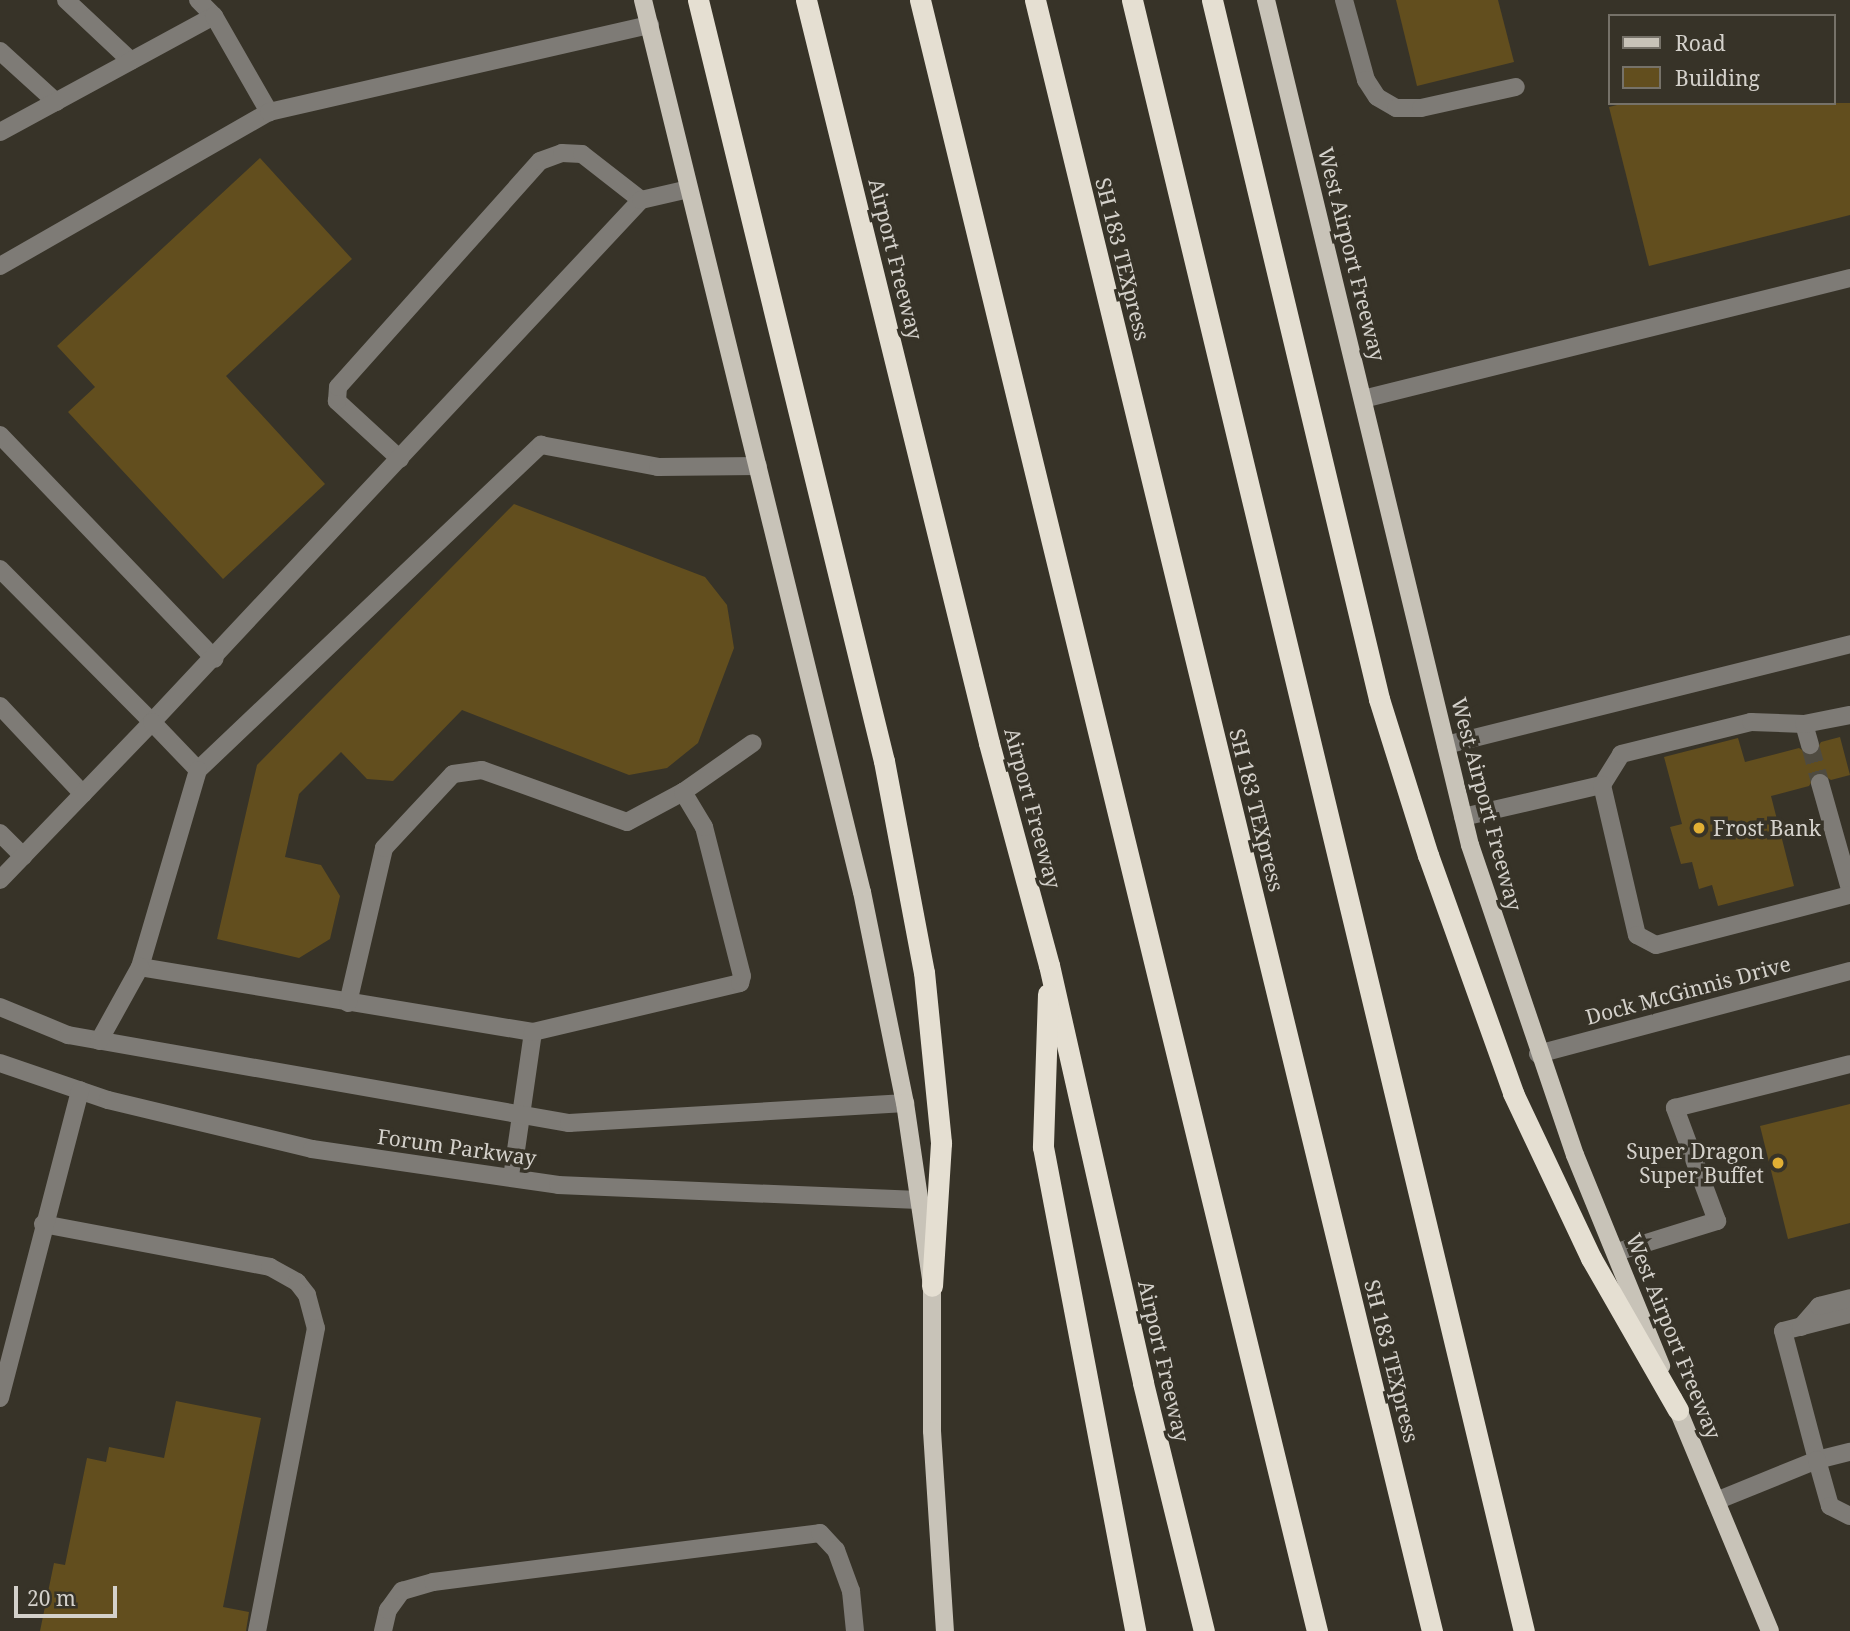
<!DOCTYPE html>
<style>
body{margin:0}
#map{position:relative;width:1850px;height:1631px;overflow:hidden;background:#373328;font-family:"Noto Serif",serif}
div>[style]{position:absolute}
.building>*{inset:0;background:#624e1e}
.minor-tunnel>*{height:18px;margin-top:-9px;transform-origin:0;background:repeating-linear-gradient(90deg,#4f4b40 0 18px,transparent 0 27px)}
.minor>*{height:18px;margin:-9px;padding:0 9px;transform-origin:9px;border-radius:9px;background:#7e7b76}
.major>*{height:18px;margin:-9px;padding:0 9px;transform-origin:9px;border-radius:9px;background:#c8c3b8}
.highway>*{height:21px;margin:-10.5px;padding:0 10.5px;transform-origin:10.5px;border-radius:10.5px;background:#e5dfd2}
.dots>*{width:19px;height:19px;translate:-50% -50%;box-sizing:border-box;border:4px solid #373328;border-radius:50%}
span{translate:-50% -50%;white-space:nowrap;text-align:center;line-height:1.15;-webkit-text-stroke:7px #373328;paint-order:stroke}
.street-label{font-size:21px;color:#d4d1cb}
.poi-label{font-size:21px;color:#d4d1cb}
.left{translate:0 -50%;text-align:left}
.right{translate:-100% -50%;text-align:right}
.legend{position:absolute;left:1608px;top:14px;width:228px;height:91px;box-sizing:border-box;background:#373328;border:2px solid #767269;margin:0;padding:9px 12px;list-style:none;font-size:21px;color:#d4d1cb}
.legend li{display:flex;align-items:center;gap:14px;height:35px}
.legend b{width:35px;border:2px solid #767269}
.scale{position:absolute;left:14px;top:1586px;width:103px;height:32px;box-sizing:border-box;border:4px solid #d4d1cb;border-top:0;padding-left:9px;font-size:21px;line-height:24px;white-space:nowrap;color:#d4d1cb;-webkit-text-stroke:5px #373328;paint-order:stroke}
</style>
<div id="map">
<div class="building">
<i style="clip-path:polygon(1396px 0,1498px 0,1514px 62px,1417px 86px)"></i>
<i style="clip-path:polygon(1625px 103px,1850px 103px,1850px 215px,1649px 266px,1609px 107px)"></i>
<i style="clip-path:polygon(260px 158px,352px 259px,226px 376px,325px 484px,223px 579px,68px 412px,95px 387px,57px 346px)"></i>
<i style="clip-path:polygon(514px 504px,705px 577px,727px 605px,734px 648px,698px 743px,667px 768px,629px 775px,462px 710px,393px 781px,367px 779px,341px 752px,299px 794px,285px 857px,321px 865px,340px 896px,330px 939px,299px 958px,217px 939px,257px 765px)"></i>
<i style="clip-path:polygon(1840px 737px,1850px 775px,1831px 780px,1818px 772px,1809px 786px,1771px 796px,1794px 886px,1718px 906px,1712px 885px,1699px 889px,1692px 862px,1681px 864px,1670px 827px,1682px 824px,1664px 757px,1738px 738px,1745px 762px,1799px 748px,1812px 756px,1821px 742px)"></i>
<i style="clip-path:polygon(1850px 1104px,1850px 1223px,1788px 1239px,1760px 1126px)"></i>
<i style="clip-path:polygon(176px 1401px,261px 1418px,223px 1607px,249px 1612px,246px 1631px,40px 1631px,54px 1563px,65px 1565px,87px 1458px,106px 1462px,109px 1447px,164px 1458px)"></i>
</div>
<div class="minor-tunnel">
<i style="left:1810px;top:745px;width:39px;rotate:75deg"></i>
</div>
<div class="minor">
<i style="left:66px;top:0;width:89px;rotate:43.2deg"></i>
<i style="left:198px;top:0;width:23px;rotate:45deg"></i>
<i style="left:1344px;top:0;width:83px;rotate:74.6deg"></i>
<i style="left:1366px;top:80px;width:20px;rotate:57deg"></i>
<i style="left:1377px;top:97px;width:22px;rotate:30deg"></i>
<i style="left:1396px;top:108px;width:25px"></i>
<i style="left:1421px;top:108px;width:97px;rotate:-12.5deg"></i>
<i style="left:0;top:51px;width:76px;rotate:42.3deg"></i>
<i style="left:0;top:132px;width:243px;rotate:-28.5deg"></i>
<i style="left:214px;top:16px;width:111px;rotate:60.2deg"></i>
<i style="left:0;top:266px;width:310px;rotate:-29.8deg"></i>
<i style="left:269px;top:112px;width:391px;rotate:-12.9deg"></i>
<i style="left:1363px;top:399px;width:502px;rotate:-13.95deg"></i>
<i style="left:0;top:435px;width:310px;rotate:46.2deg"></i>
<i style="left:400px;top:459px;width:86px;rotate:-137.4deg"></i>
<i style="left:337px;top:401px;width:14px;rotate:-86deg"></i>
<i style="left:338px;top:387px;width:303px;rotate:-48.2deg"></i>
<i style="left:540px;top:161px;width:23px;rotate:-20deg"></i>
<i style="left:562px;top:153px;width:20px;rotate:3deg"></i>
<i style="left:582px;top:154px;width:75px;rotate:37.9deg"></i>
<i style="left:0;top:569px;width:216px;rotate:45.2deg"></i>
<i style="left:152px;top:722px;width:715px;rotate:-46.87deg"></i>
<i style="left:641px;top:200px;width:49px;rotate:-12.9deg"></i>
<i style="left:0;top:706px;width:121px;rotate:46.7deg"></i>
<i style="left:1804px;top:724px;width:22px;rotate:74deg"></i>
<i style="left:1446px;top:745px;width:416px;rotate:-14deg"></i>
<i style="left:198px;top:770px;width:473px;rotate:-43.5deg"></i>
<i style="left:541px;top:445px;width:119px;rotate:10.6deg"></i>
<i style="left:658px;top:467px;width:100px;rotate:-0.6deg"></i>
<i style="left:1820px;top:783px;width:110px;rotate:74.2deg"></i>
<i style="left:1602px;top:785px;width:36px;rotate:-58deg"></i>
<i style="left:1621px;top:754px;width:134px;rotate:-13.8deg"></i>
<i style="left:1751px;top:722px;width:53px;rotate:2.2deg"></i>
<i style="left:1804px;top:724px;width:47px;rotate:-11.1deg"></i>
<i style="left:1463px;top:817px;width:143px;rotate:-13deg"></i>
<i style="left:1602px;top:785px;width:154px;rotate:76.9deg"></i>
<i style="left:1637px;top:935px;width:21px;rotate:28deg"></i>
<i style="left:1656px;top:945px;width:200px;rotate:-14.5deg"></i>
<i style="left:0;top:833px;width:33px;rotate:45deg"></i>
<i style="left:0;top:880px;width:219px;rotate:-46.1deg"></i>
<i style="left:152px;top:722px;width:66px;rotate:46.2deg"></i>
<i style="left:198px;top:770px;width:205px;rotate:106.4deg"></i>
<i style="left:140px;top:967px;width:398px;rotate:9.4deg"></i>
<i style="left:533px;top:1032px;width:147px;rotate:98.2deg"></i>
<i style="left:348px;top:1003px;width:159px;rotate:-76.9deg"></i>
<i style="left:384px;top:848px;width:101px;rotate:-47deg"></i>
<i style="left:453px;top:774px;width:29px;rotate:-8deg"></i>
<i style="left:482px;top:770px;width:154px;rotate:19.7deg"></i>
<i style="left:627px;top:822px;width:64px;rotate:-28.2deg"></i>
<i style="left:683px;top:792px;width:85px;rotate:-35deg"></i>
<i style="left:0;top:1007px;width:74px;rotate:22.4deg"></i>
<i style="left:68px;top:1035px;width:509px;rotate:9.96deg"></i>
<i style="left:569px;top:1123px;width:337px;rotate:-3.4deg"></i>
<i style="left:533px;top:1032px;width:213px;rotate:-13.3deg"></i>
<i style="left:740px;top:983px;width:7px;rotate:-74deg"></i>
<i style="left:742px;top:976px;width:154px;rotate:-104.3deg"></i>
<i style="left:704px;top:827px;width:41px;rotate:-121deg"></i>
<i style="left:99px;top:1041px;width:85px;rotate:-61deg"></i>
<i style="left:1538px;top:1054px;width:323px;rotate:-14.9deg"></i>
<i style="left:0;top:1063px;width:114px;rotate:18.9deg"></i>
<i style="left:108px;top:1100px;width:210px;rotate:13.5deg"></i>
<i style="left:312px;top:1149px;width:249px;rotate:8.3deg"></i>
<i style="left:558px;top:1185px;width:361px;rotate:2.4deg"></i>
<i style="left:43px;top:1224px;width:231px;rotate:10.7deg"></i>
<i style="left:270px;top:1267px;width:31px;rotate:29deg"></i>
<i style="left:297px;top:1282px;width:16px;rotate:52deg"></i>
<i style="left:307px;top:1295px;width:34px;rotate:75deg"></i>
<i style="left:316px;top:1328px;width:309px;rotate:101deg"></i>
<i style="left:1617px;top:1252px;width:105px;rotate:-17.2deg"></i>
<i style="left:1717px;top:1221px;width:121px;rotate:-110.4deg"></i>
<i style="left:1675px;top:1108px;width:180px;rotate:-14.1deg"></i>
<i style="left:1850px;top:1314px;width:69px;rotate:165.8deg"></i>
<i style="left:1783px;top:1331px;width:133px;rotate:75.2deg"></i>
<i style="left:1817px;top:1460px;width:34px;rotate:-14deg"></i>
<i style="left:1801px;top:1327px;width:28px;rotate:-49deg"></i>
<i style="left:1819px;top:1306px;width:32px;rotate:-14deg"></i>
<i style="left:0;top:1398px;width:318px;rotate:-75.4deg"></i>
<i style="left:1716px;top:1501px;width:109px;rotate:-22.1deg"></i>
<i style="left:1817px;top:1460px;width:48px;rotate:74.2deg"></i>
<i style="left:1830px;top:1506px;width:22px;rotate:27deg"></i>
<i style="left:383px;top:1631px;width:22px;rotate:-77deg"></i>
<i style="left:388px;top:1610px;width:24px;rotate:-54deg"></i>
<i style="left:402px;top:1591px;width:32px;rotate:-16deg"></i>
<i style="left:433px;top:1582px;width:390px;rotate:-7.2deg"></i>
<i style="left:820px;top:1533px;width:23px;rotate:47deg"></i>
<i style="left:836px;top:1550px;width:44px;rotate:69.9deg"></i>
<i style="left:851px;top:1591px;width:40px;rotate:84.3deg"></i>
</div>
<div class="major">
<i style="left:643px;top:0;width:918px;rotate:76.21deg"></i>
<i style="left:862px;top:892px;width:215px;rotate:78.5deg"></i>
<i style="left:905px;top:1103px;width:185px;rotate:81.6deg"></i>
<i style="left:932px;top:1286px;width:145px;rotate:90deg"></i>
<i style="left:932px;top:1431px;width:200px;rotate:86.3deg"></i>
<i style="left:1266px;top:0;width:869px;rotate:76.43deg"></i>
<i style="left:1470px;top:845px;width:327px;rotate:71.3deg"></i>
<i style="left:1575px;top:1155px;width:228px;rotate:67.8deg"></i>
<i style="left:1673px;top:1398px;width:252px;rotate:67.4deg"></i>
</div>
<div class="highway">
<i style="left:698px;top:0;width:783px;rotate:76.27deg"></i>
<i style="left:884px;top:761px;width:215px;rotate:79.3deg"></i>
<i style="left:924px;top:972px;width:172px;rotate:84.3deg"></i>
<i style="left:941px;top:1143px;width:143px;rotate:93.6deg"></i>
<i style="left:806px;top:0;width:765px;rotate:76.16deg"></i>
<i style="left:989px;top:743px;width:230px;rotate:74.9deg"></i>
<i style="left:1049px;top:965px;width:428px;rotate:77.3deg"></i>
<i style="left:1143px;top:1383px;width:255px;rotate:76.2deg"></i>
<i style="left:920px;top:0;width:1679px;rotate:76.32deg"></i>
<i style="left:1035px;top:0;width:1679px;rotate:76.32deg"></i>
<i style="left:1132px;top:0;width:1677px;rotate:76.49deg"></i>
<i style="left:1212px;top:0;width:719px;rotate:76.56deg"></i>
<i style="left:1379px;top:699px;width:164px;rotate:72.6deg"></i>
<i style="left:1428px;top:855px;width:253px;rotate:70.3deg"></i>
<i style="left:1513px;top:1093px;width:183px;rotate:64.7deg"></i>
<i style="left:1591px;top:1258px;width:175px;rotate:60.2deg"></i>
<i style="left:1048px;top:994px;width:153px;rotate:91.9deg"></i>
<i style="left:1043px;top:1147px;width:493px;rotate:79.2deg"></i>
</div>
<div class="dots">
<i style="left:1699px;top:828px;background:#e1af34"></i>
<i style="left:1778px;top:1163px;background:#e1af34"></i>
</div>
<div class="street-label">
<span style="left:1352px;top:254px;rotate:76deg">West Airport Freeway</span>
<span style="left:896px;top:259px;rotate:76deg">Airport Freeway</span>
<span style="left:1123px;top:259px;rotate:76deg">SH 183 TEXpress</span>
<span style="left:1487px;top:804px;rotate:75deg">West Airport Freeway</span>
<span style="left:1033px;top:808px;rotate:75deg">Airport Freeway</span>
<span style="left:1257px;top:810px;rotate:76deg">SH 183 TEXpress</span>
<span style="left:1688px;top:990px;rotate:-15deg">Dock McGinnis Drive</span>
<span style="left:457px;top:1147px;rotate:8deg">Forum Parkway</span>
<span style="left:1674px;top:1336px;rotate:68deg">West Airport Freeway</span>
<span style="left:1164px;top:1361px;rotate:77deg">Airport Freeway</span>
<span style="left:1392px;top:1361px;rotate:76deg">SH 183 TEXpress</span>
</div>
<div class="poi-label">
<span class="left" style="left:1713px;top:828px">Frost Bank</span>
<span class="right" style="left:1764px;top:1163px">Super Dragon<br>Super Buffet</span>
</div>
<ul class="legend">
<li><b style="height:9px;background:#c8c3b8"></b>Road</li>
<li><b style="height:19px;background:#624e1e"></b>Building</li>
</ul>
<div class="scale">20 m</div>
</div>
